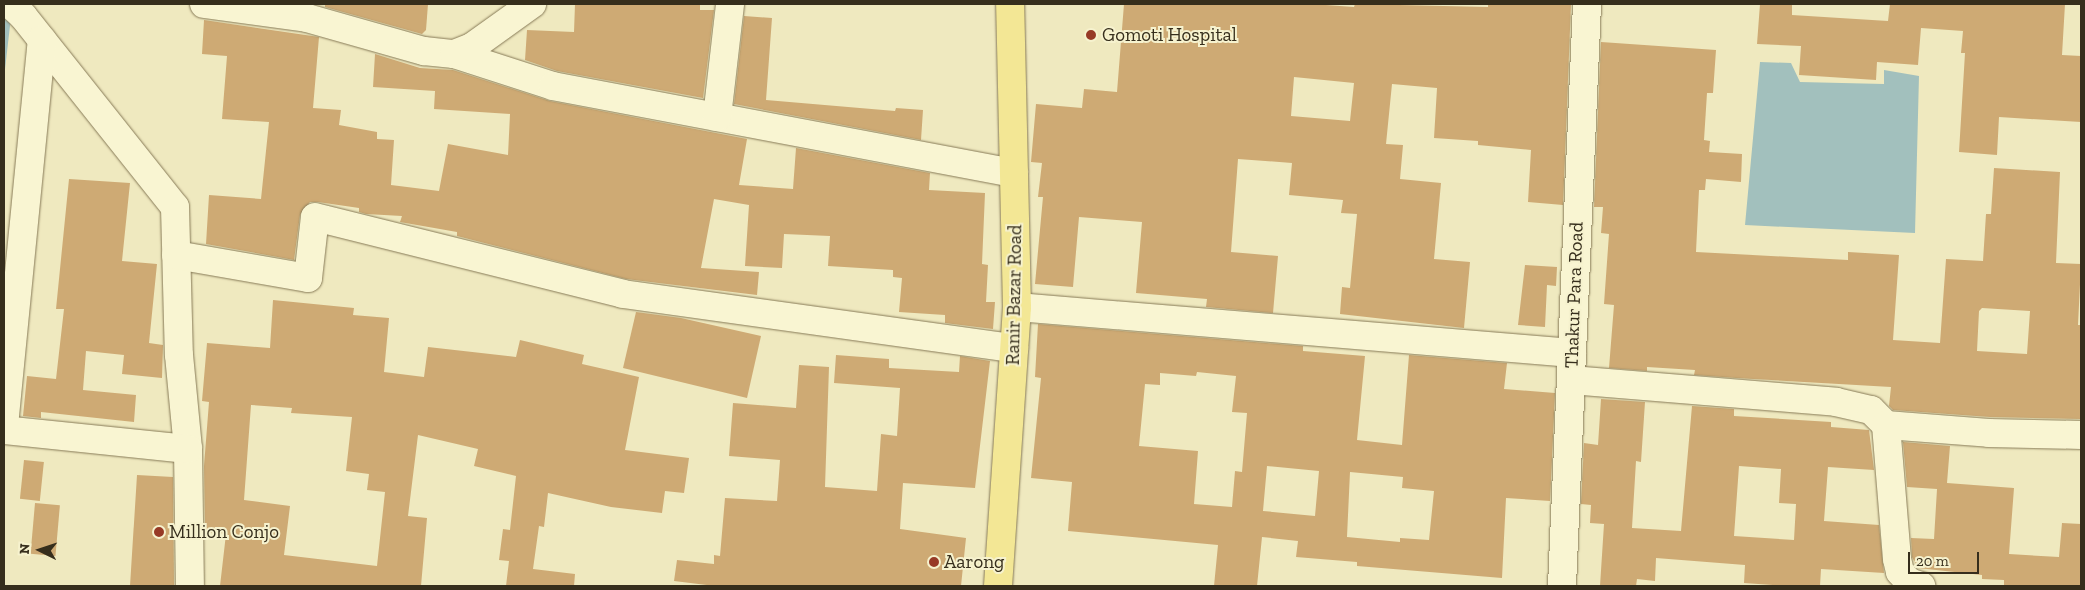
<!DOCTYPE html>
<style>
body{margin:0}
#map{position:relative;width:2085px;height:590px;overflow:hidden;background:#efe9bf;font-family:"Zilla Slab",serif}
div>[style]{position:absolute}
.water>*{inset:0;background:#a2c0bd}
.building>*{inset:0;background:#ceaa74;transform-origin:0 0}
.roads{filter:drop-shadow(0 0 1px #877a57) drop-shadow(0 0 1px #877a57)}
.minor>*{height:28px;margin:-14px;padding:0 14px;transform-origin:14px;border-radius:14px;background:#f9f5d2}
.major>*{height:28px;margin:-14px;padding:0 14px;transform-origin:14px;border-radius:14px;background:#f3e795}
.dots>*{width:14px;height:14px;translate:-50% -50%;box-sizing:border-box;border:2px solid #f6f2ce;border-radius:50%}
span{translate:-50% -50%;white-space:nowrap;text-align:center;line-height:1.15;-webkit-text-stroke:4px #f6f2ce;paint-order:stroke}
.poi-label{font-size:19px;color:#362e1c}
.left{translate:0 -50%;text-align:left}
.street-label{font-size:19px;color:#362e1c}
.frame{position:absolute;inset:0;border:5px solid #362e1c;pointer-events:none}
.north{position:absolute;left:15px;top:525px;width:50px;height:50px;-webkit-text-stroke:4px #f6f2ce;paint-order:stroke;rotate:274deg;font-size:14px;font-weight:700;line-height:20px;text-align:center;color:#362e1c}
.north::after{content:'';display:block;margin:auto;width:18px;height:22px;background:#362e1c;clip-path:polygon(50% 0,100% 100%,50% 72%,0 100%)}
.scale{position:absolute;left:1908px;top:552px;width:71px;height:22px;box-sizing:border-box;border:2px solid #362e1c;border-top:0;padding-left:6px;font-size:15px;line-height:18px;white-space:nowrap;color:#362e1c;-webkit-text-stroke:4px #f6f2ce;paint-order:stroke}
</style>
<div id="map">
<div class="water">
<i style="clip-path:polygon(4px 15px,11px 17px,4px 78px)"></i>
<i style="clip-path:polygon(1760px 62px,1791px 63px,1800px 82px,1884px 84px,1884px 70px,1919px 76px,1915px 233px,1745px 225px)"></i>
</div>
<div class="building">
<i style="clip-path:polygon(325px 4px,428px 4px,426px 30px,422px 34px,325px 7px)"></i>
<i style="clip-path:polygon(575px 4px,700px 4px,700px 10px,714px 10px,703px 98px,557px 71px,525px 60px,527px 30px,574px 32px)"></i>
<i style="clip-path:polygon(evenodd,1124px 4px,1312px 4px,1354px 7px,1355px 4px,1488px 7px,1488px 4px,1571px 4px,1563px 205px,1528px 202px,1531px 150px,1478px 145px,1478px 141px,1434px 138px,1437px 88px,1392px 84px,1386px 144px,1403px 145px,1400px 179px,1441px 183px,1434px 259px,1470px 262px,1464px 328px,1340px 314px,1342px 287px,1350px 288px,1357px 214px,1341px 213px,1343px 200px,1289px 195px,1292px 163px,1238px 159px,1231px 252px,1278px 256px,1273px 313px,1206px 307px,1207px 299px,1136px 293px,1142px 222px,1079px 217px,1073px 287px,1035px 284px,1043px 197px,1038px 197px,1042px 163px,1031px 162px,1036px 104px,1082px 108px,1084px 89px,1117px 92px,1124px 4px,1294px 77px,1354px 83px,1350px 121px,1291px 116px,1294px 77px)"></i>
<i style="clip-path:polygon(1760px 4px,1792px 4px,1792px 15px,1888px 21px,1890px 4px,2065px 4px,2062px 55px,2081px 56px,2081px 122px,1999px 117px,1997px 155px,1959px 152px,1965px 53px,1961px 53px,1963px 31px,1921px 28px,1918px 65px,1877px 62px,1876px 80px,1799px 75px,1801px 46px,1757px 44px)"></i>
<i style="clip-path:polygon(744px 16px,772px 18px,766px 100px,895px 111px,896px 108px,923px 110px,921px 140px,734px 104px)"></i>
<i style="clip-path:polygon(204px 20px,319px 37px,313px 108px,341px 110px,339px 125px,377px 132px,377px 139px,394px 140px,391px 185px,439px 191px,448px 144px,508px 155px,510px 114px,434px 109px,435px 91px,373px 87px,375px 54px,420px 68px,453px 70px,550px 101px,747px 139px,739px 185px,793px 189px,796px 148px,930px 173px,929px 190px,985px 193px,982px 264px,988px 265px,986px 302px,995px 302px,993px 329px,945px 323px,945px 315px,899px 312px,902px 278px,893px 277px,893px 270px,828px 266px,830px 236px,784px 234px,782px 268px,745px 266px,749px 205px,714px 199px,701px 268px,759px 272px,757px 295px,626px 279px,457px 236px,457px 232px,400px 222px,402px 216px,366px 214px,359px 212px,359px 208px,318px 202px,310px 202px,300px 215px,294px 260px,206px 244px,209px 195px,261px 199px,269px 122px,222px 119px,227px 56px,202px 54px)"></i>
<i style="clip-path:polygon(evenodd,1601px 42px,1716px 50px,1713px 93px,1707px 93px,1704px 140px,1710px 141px,1709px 152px,1742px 154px,1741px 182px,1706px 179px,1705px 190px,1699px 190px,1696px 252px,1848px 260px,1848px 252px,1899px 255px,1893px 340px,1940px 343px,1946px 259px,1983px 261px,1986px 214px,1991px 214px,1994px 168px,2060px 172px,2056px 263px,2081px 264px,2078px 325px,2081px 325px,2081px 419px,1990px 417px,1893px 410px,1889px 406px,1891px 387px,1736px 378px,1694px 375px,1695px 370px,1647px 367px,1647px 371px,1609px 368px,1614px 305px,1604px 304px,1609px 234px,1601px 233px,1603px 207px,1594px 207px,1601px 42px,1982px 308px,2030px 311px,2027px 354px,1977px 351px,1979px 311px,1982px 308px)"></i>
<i style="clip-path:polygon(69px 179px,130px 183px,122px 261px,157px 264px,149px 343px,163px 345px,162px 378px,122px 374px,124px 355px,86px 351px,83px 390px,136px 395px,134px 422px,41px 412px,41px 418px,23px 416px,27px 376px,56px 379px,64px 309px,56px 309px)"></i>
<i style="clip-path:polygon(1525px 265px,1557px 267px,1556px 286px,1547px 285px,1545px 327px,1518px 325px)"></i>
<i style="clip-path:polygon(evenodd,273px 300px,354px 308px,353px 315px,389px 318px,384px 372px,424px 377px,428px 347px,516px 357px,520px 340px,584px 355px,582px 364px,639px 377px,625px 450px,689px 458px,684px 493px,665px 491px,662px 513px,611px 507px,548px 493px,544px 527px,539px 526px,533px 569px,575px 574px,574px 586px,506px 586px,509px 561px,499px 560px,503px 529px,510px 530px,516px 476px,474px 466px,478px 449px,418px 435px,408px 516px,427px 518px,421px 586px,220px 586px,226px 534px,205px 532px,204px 466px,209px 402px,202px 401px,207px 343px,270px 348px,273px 300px,251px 405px,292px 408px,291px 413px,352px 417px,346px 471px,369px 474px,367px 490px,385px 492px,377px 566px,284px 555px,290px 506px,244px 500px,251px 405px)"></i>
<i style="clip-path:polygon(636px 312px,681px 318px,761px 336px,747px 398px,623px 368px)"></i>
<i style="clip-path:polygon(evenodd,1038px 324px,1303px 346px,1303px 351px,1365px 356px,1357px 440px,1402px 445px,1409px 355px,1507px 363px,1504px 389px,1555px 393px,1550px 501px,1506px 498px,1502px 578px,1357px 566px,1357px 562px,1296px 557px,1298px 541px,1262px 537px,1257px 586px,1214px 586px,1218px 545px,1068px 531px,1072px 482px,1031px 478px,1041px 378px,1035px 377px,1038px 324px,1197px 372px,1236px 376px,1232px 412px,1247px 413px,1242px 472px,1235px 471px,1232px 507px,1194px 504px,1198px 451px,1139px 446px,1145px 384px,1160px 385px,1160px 373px,1196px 376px,1197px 372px,1038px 324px,1267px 466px,1319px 471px,1315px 516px,1263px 511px,1267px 466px,1038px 324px,1350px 472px,1403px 477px,1402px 488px,1434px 491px,1429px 540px,1400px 538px,1400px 542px,1347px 537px,1350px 472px)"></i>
<i style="clip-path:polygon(836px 355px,889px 359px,889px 368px,959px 372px,960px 356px,990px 361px,975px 488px,903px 483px,900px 529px,966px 538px,961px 586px,715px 586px,674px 581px,677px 560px,714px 564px,714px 555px,720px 556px,725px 498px,777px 501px,780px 460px,729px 456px,733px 403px,796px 408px,799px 365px,829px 367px,825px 487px,877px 491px,881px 434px,897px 436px,900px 388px,834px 383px)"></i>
<i style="clip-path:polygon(evenodd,1601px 399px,1645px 402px,1641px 462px,1636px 461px,1632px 528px,1681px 531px,1692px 406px,1734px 409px,1734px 416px,1831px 422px,1831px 427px,1869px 430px,1874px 470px,1828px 467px,1824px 521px,1879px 525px,1884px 573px,1821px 569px,1820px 586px,1788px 586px,1744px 583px,1745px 565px,1656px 558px,1655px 581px,1637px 579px,1636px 586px,1600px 586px,1604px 524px,1590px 523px,1591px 505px,1581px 504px,1584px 443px,1598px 445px,1601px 399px,1739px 466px,1781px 469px,1779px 503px,1796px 504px,1794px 540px,1734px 536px,1739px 466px)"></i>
<i style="clip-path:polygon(1903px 442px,1950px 446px,1947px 483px,2014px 488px,2009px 554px,2059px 557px,2062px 523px,2081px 524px,2081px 586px,2004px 586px,2004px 580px,1982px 579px,1982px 575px,1918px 568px,1912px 557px,1911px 538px,1934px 539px,1937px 489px,1907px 487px)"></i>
<i style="left:24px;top:460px;width:20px;height:39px;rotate:6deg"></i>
<i style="clip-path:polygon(137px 475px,173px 477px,174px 586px,130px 586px)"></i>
<i style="left:35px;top:503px;width:25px;height:51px;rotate:5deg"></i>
</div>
<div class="roads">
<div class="minor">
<i style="left:10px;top:4px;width:18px;rotate:43deg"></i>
<i style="left:23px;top:16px;width:244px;rotate:51.5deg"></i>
<i style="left:175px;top:207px;width:148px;rotate:88.5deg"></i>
<i style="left:179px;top:355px;width:94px;rotate:84.5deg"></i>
<i style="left:188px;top:449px;width:137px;rotate:89.2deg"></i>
<i style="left:204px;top:4px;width:104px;rotate:7.7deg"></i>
<i style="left:307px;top:18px;width:122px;rotate:15.8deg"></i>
<i style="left:424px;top:51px;width:30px;rotate:6deg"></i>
<i style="left:454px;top:54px;width:104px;rotate:17.9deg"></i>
<i style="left:553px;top:86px;width:469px;rotate:10.7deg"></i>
<i style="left:454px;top:54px;width:19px;rotate:-21deg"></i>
<i style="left:472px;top:47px;width:74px;rotate:-35.6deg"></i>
<i style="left:717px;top:117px;width:114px;rotate:-83.4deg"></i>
<i style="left:176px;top:255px;width:134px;rotate:9.9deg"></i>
<i style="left:308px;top:278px;width:61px;rotate:-83.5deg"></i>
<i style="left:315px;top:217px;width:317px;rotate:14deg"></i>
<i style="left:623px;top:294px;width:395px;rotate:7.9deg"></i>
<i style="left:1017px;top:307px;width:557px;rotate:4.74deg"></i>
<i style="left:1571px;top:380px;width:266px;rotate:4.7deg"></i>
<i style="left:1836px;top:402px;width:36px;rotate:13deg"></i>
<i style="left:1871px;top:410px;width:21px;rotate:45deg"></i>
<i style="left:1886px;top:425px;width:103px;rotate:4.4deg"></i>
<i style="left:1989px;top:433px;width:92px;rotate:1.2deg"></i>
<i style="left:1886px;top:425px;width:134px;rotate:85.3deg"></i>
<i style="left:1897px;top:559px;width:13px;rotate:77deg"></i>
<i style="left:1900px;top:572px;width:13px;rotate:48deg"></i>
<i style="left:1909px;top:582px;width:13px;rotate:18deg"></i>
<i style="left:4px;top:426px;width:388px;rotate:-84.4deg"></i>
<i style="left:4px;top:430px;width:185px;rotate:5.9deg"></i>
<i style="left:1562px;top:586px;width:583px;rotate:-87.54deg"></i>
</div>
<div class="major">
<i style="left:998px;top:586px;width:280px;rotate:-86.1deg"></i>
<i style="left:1017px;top:307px;width:303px;rotate:-91.3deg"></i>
</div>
</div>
<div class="dots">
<i style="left:1091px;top:35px;background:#973a26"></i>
<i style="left:159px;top:532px;background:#973a26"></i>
<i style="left:934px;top:562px;background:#973a26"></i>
</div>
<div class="poi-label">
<span class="left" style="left:1102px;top:35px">Gomoti Hospital</span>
<span class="left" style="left:169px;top:532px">Million Conjo</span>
<span class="left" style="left:944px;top:562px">Aarong</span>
</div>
<div class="street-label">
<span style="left:1014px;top:295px;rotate:-89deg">Ranir Bazar Road</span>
<span style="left:1574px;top:295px;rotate:-88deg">Thakur Para Road</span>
</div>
<div class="frame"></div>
<div class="north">N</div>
<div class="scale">20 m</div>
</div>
